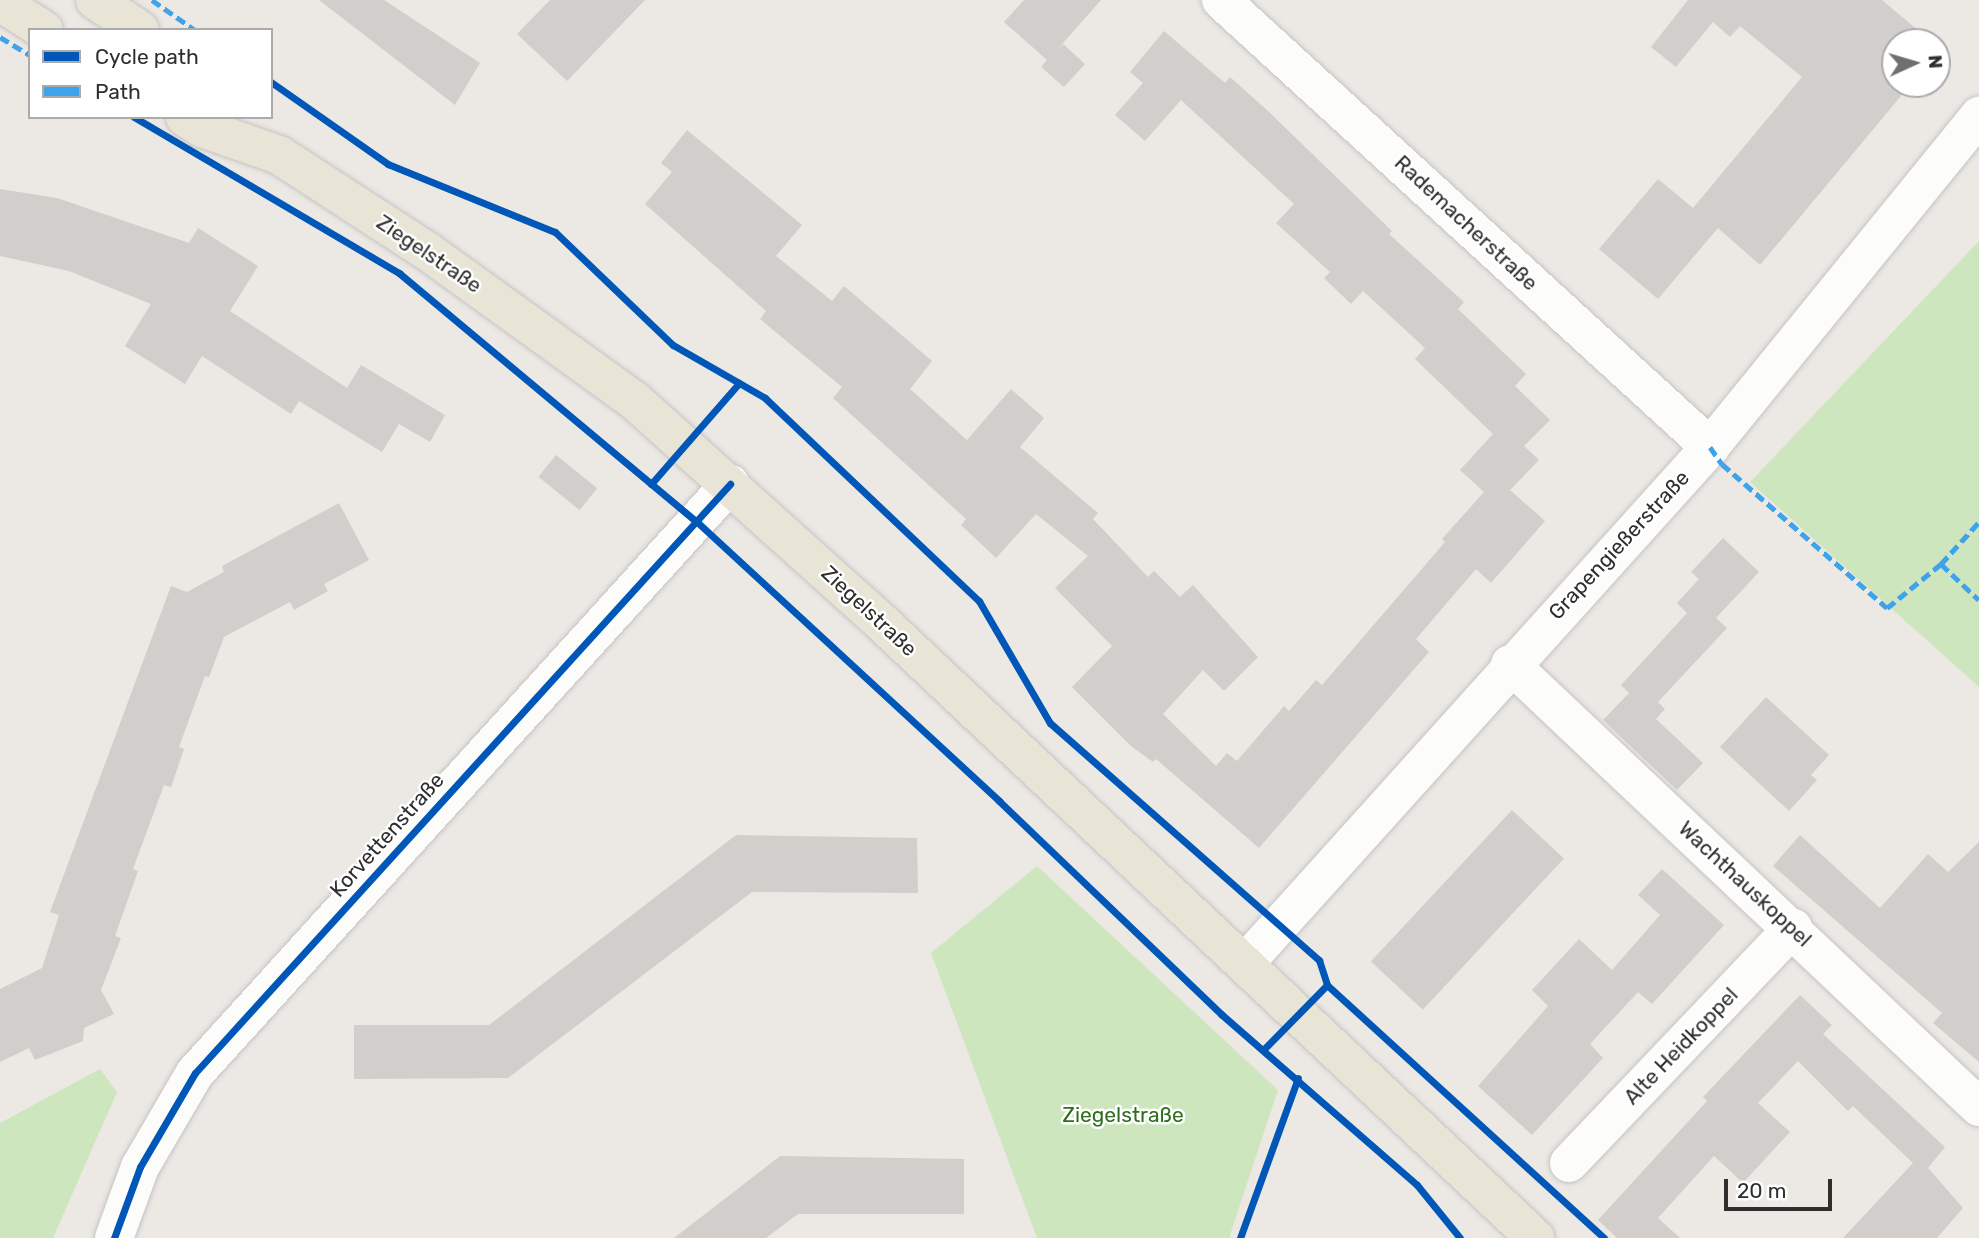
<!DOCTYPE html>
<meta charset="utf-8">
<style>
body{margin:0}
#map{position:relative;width:1979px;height:1238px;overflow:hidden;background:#ece8e4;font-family:Rubik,sans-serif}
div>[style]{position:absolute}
.green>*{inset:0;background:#cee6be}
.building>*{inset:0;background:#d1cecb;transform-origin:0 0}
.roads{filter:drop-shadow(0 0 2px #c5c4c5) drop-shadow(0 0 2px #c5c4c5)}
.minor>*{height:38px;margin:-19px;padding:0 19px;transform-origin:19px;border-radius:19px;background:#fcfcfb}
.major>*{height:38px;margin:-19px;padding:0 19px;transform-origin:19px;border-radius:19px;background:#e8e4d6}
.quiet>*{height:5px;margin-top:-2.5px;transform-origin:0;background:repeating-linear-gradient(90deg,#3ea3eb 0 10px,transparent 0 15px)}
.cycleway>*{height:7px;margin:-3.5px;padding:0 3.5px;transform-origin:3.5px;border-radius:3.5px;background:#0057b8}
span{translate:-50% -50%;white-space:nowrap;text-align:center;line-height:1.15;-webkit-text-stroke:5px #fff;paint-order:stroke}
.street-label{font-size:21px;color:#2e2e2e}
.park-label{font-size:21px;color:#2c6e1b}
.legend{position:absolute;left:28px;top:28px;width:245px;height:91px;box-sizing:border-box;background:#fff;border:2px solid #ababab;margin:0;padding:9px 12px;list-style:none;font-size:21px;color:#2e2e2e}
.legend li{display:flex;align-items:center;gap:14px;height:35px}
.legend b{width:35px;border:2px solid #ababab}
.north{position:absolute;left:1881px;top:28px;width:70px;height:70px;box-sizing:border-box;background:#fff;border:2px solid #ababab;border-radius:50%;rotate:86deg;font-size:19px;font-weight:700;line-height:28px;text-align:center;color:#2e2e2e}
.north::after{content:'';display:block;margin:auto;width:24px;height:32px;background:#706f6e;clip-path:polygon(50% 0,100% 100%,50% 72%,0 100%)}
.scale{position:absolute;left:1724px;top:1179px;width:108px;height:32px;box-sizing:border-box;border:4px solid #2e2e2e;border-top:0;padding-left:9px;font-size:21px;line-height:24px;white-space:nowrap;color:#2e2e2e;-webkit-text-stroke:5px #fff;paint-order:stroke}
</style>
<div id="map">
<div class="green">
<i style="clip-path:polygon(1979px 241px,1979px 687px,1750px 482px)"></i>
<i style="clip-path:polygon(1037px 866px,1278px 1090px,1229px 1238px,1037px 1238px,931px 953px)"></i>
<i style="clip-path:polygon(100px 1069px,117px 1092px,53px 1238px,0 1238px,0 1123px)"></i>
</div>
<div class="building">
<i style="clip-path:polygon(319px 0,384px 0,480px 63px,455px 105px)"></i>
<i style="clip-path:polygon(550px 0,645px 0,567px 81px,517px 34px)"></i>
<i style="clip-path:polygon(1024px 0,1101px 0,1056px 51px,1063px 44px,1085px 64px,1064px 87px,1041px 67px,1047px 60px,1004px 22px)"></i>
<i style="clip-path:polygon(1688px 0,1882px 0,1932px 42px,1895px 42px,1895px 84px,1911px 84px,1760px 265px,1718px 228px,1658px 299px,1599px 249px,1658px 179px,1693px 208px,1802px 77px,1740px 26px,1730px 37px,1713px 22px,1676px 67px,1651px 47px)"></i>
<i style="clip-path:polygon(1164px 31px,1225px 83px,1230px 77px,1268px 111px,1392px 231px,1389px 234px,1464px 302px,1458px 309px,1526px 374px,1515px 386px,1550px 420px,1524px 446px,1539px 460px,1510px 490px,1545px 521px,1491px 583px,1476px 569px,1416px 639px,1429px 652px,1259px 848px,1156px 759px,1153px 762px,1131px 746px,1072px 687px,1112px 646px,1055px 588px,1088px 556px,1036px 514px,996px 558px,961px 525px,966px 519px,833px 398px,842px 387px,760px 319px,766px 311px,645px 204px,672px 172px,661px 163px,687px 130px,802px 225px,776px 256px,832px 301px,844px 286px,932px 361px,910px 389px,967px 440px,1011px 389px,1044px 418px,1020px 447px,1098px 513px,1093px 519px,1148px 577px,1154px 571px,1180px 597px,1193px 585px,1258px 657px,1224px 691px,1203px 670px,1163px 714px,1216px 766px,1227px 753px,1237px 761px,1284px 706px,1289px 711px,1316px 680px,1322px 685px,1445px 542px,1442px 539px,1484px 492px,1460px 470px,1493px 434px,1415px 359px,1425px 348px,1363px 291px,1351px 304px,1324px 278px,1330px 272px,1276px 223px,1294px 204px,1181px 100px,1145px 141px,1115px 115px,1143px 83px,1130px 72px)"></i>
<i style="clip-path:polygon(0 189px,57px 198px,189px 243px,198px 228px,258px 266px,230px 311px,347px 388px,361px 365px,445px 415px,430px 442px,399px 424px,382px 452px,299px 401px,291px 414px,202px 356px,185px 384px,125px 346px,151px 304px,69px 271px,0 256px)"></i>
<i style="left:556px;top:455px;width:53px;height:28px;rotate:39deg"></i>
<i style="clip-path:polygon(339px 503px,369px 560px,324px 584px,328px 591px,294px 610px,290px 602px,224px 637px,209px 677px,205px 676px,179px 747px,184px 749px,171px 787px,164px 785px,133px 869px,138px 871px,115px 936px,121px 938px,101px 990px,114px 1014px,84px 1028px,83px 1041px,35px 1060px,29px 1048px,0 1062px,0 989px,42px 968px,59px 915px,50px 912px,171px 586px,187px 592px,224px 572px,222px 566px)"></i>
<i style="clip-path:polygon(1723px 538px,1759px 572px,1716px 618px,1727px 628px,1658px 702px,1665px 709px,1656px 719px,1703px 763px,1677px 790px,1603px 720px,1629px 693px,1621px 685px,1687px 613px,1677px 603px,1699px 579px,1691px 572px)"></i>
<i style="clip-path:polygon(1766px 697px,1829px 755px,1811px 775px,1817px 780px,1789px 811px,1720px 747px)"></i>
<i style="left:1512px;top:810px;width:71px;height:207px;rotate:43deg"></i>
<i style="clip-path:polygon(736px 835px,917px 838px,918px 893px,752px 892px,508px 1078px,354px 1079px,354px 1025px,489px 1025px)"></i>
<i style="clip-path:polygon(1800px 835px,1880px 908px,1928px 854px,1948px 872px,1979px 842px,1979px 1062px,1933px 1023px,1942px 1013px,1773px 866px)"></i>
<i style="clip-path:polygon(1662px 869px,1724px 925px,1652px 1004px,1638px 992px,1590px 1044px,1603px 1058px,1532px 1135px,1478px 1086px,1548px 1006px,1532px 990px,1579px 939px,1612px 970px,1660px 915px,1638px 895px)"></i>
<i style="clip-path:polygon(1800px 995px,1832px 1025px,1823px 1034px,1945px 1147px,1928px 1168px,1963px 1208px,1937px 1238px,1843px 1238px,1913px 1163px,1853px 1106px,1848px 1111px,1798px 1061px,1758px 1103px,1790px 1132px,1743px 1183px,1714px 1156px,1658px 1218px,1680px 1238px,1617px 1238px,1598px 1220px,1707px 1101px,1703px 1097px)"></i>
<i style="clip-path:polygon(780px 1156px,964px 1159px,964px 1214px,798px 1214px,766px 1238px,674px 1238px)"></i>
</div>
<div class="roads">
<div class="minor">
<i style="left:1221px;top:0;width:663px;rotate:42.43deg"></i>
<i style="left:1510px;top:664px;width:645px;rotate:43.37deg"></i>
<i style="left:1246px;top:962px;width:693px;rotate:-47.98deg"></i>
<i style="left:1710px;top:447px;width:427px;rotate:-50.9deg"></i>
<i style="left:1569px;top:1163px;width:325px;rotate:-46.4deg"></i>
<i style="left:114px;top:1238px;width:76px;rotate:-69.9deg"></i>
<i style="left:140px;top:1167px;width:109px;rotate:-59.7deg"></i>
<i style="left:195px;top:1073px;width:796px;rotate:-47.75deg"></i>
</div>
<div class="major">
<i style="left:95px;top:0;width:54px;rotate:33.7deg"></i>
<i style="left:0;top:2px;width:52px;rotate:32.5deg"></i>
<i style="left:185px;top:117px;width:20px;rotate:33deg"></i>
<i style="left:202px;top:128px;width:82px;rotate:19.3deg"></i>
<i style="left:279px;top:155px;width:176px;rotate:33deg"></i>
<i style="left:427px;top:251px;width:256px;rotate:35.8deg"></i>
<i style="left:635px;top:401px;width:326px;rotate:41.9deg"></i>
<i style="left:878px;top:619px;width:903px;rotate:43.29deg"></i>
</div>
</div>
<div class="quiet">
<i style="left:152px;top:0;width:52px;rotate:34.9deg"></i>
<i style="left:0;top:37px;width:35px;rotate:31deg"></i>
<i style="left:1710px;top:447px;width:21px;rotate:55deg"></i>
<i style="left:1722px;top:464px;width:219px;rotate:41.1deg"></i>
<i style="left:1887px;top:608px;width:70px;rotate:-39.2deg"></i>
<i style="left:1941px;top:564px;width:57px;rotate:-47.9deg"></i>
<i style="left:1941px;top:564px;width:52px;rotate:43.5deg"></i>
</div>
<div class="cycleway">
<i style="left:271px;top:82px;width:143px;rotate:35deg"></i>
<i style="left:388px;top:164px;width:180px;rotate:22.2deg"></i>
<i style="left:555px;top:232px;width:163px;rotate:43.8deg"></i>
<i style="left:673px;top:345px;width:106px;rotate:29.9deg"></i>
<i style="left:765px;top:398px;width:295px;rotate:43.5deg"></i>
<i style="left:979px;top:601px;width:141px;rotate:59.8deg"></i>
<i style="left:1050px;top:723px;width:359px;rotate:41.4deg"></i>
<i style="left:1319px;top:960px;width:26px;rotate:72deg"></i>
<i style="left:1327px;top:985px;width:375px;rotate:42.4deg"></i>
<i style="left:134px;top:117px;width:308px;rotate:30.5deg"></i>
<i style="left:399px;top:273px;width:387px;rotate:39.9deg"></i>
<i style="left:696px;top:521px;width:413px;rotate:42.7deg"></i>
<i style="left:999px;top:801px;width:308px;rotate:43.8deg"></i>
<i style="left:1221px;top:1014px;width:260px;rotate:41.1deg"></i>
<i style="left:1417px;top:1185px;width:68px;rotate:50.9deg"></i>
<i style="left:651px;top:484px;width:134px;rotate:-48.9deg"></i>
<i style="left:1265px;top:1048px;width:88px;rotate:-45.5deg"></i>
<i style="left:114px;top:1238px;width:76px;rotate:-69.9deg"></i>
<i style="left:140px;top:1167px;width:109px;rotate:-59.7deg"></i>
<i style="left:195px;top:1073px;width:796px;rotate:-47.75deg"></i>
<i style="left:1240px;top:1238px;width:170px;rotate:-70.1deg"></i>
</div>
<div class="street-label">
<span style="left:1466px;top:223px;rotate:43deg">Rademacherstraße</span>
<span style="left:429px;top:254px;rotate:34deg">Ziegelstraße</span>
<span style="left:1619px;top:545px;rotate:-47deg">Grapengießerstraße</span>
<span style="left:869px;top:611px;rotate:43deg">Ziegelstraße</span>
<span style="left:387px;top:835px;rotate:-48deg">Korvettenstraße</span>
<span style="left:1745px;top:884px;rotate:43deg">Wachthauskoppel</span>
<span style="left:1681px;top:1046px;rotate:-46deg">Alte Heidkoppel</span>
</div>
<div class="park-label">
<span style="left:1123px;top:1115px">Ziegelstraße</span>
</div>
<ul class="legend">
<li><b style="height:9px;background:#0057b8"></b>Cycle path</li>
<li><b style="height:9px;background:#3ea3eb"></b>Path</li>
</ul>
<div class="north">N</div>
<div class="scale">20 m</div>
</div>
